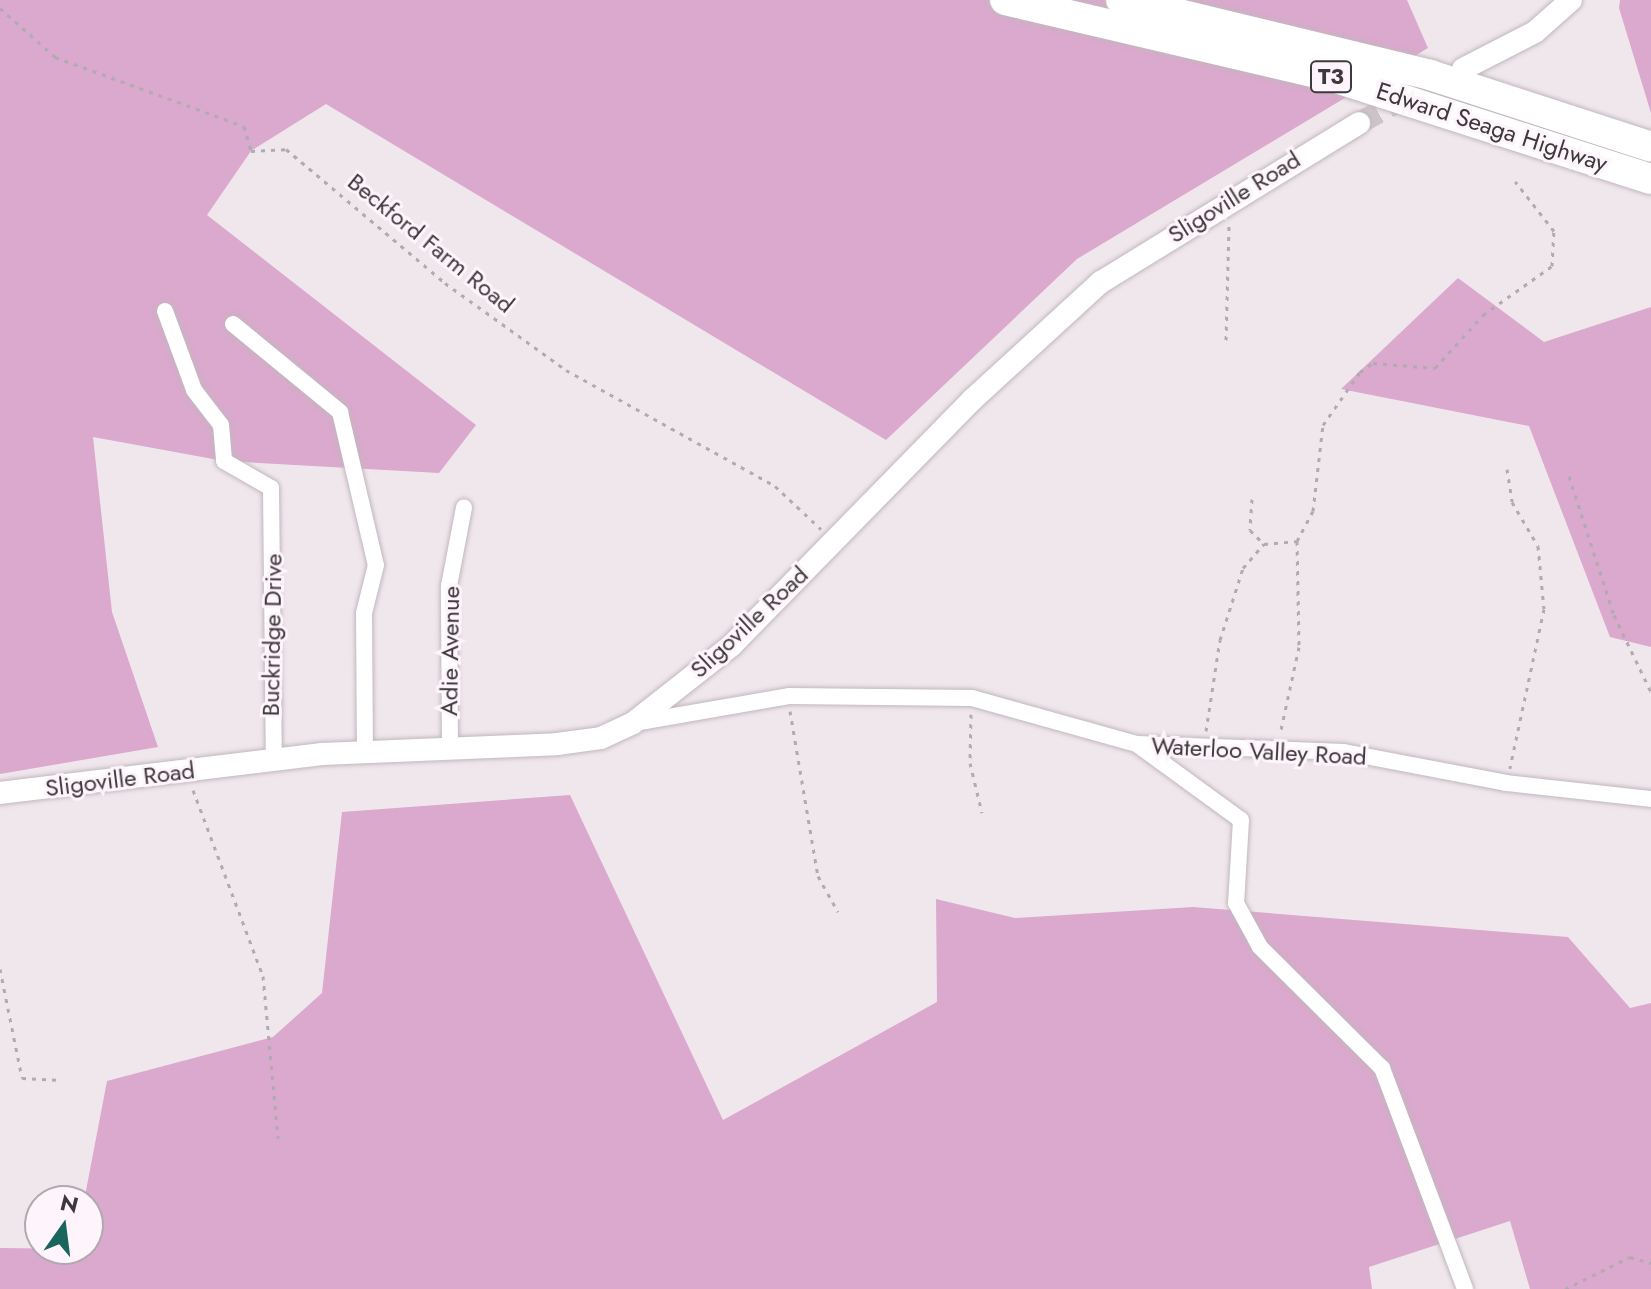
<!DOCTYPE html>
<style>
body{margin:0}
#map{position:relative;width:1651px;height:1289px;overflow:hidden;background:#f0e7ed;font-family:Jost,sans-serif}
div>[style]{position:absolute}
.forest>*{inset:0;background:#daa9cd}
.secondary-tunnel>*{height:22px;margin-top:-11px;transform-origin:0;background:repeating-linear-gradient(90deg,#ccc4c9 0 22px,transparent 0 33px)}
.path>*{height:3px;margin-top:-1.5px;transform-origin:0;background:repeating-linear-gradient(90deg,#b1aaaf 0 4px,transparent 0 10px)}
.roads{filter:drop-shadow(0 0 2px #c1b7be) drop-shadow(0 0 2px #c1b7be)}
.street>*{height:16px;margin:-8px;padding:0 8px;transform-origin:8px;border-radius:8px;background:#fff}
.secondary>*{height:22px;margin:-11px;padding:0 11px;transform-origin:11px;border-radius:11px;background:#fff}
.highway>*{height:30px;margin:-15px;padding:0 15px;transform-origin:15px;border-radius:15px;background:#fff}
span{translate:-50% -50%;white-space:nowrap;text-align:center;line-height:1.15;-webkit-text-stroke:6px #fef4fb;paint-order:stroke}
.shield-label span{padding:2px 6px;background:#fef4fb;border:2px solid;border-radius:6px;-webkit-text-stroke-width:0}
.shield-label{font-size:22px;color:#3c393b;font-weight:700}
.street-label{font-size:24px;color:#3c393b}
.north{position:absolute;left:24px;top:1185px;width:80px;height:80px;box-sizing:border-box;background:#fef4fb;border:2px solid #b0a9ae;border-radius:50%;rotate:14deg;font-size:22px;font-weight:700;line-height:32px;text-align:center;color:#3c393b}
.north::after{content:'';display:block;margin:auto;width:28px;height:36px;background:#1a665f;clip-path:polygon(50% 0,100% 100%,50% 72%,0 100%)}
</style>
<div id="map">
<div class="forest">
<i style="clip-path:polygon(0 0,1407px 0,1428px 48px,1077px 259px,886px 440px,326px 104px,251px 151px,207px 215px,476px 425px,439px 473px,224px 461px,93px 437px,112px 612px,158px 747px,0 774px)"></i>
<i style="clip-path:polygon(1620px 0,1651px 0,1651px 113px,1619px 8px)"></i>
<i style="clip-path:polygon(1458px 278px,1544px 342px,1651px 307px,1651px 647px,1610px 637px,1529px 426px,1341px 389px)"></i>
<i style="clip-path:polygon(570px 795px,723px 1120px,937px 1002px,936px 899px,1015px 918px,1193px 907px,1568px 937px,1630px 1008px,1651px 1003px,1651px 1289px,1530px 1289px,1510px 1221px,1369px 1267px,1372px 1289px,0 1289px,0 1248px,88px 1249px,84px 1201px,107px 1081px,273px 1037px,322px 993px,342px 812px)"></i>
</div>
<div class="secondary-tunnel">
<i style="left:1359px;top:123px;width:57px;rotate:-28.4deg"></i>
</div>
<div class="path">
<i style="left:0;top:8px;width:74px;rotate:41.7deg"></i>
<i style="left:55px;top:57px;width:201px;rotate:20.1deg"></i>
<i style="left:244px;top:126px;width:26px;rotate:74deg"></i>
<i style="left:251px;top:151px;width:35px;rotate:-3deg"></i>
<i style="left:286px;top:149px;width:208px;rotate:40.1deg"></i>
<i style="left:445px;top:283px;width:149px;rotate:35.7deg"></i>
<i style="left:566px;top:370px;width:239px;rotate:29deg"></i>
<i style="left:775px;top:486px;width:63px;rotate:43.1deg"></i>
<i style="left:1226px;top:340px;width:117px;rotate:-88.5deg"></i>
<i style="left:1507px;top:469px;width:33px;rotate:81deg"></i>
<i style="left:1512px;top:502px;width:51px;rotate:59.4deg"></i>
<i style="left:1538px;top:546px;width:63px;rotate:84.6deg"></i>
<i style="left:1544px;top:609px;width:163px;rotate:102.1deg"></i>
<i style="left:1569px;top:476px;width:146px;rotate:72.1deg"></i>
<i style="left:1614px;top:615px;width:85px;rotate:64.3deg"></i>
<i style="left:1252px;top:499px;width:31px;rotate:94deg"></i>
<i style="left:1250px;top:530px;width:20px;rotate:45deg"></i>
<i style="left:1297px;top:541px;width:34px;rotate:-62deg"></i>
<i style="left:1313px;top:511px;width:87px;rotate:-83.4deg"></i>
<i style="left:1323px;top:425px;width:65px;rotate:-55.1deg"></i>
<i style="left:1360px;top:372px;width:16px;rotate:-35deg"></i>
<i style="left:1373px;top:363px;width:62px;rotate:4.6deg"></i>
<i style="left:1435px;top:368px;width:72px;rotate:-47.8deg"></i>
<i style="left:1483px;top:315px;width:85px;rotate:-35.4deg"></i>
<i style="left:1552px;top:266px;width:35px;rotate:-87deg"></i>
<i style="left:1554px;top:231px;width:63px;rotate:-128deg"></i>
<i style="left:790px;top:711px;width:167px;rotate:80.4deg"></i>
<i style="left:818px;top:876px;width:41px;rotate:60.9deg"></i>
<i style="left:971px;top:714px;width:49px;rotate:91.2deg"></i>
<i style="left:970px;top:763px;width:51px;rotate:76.5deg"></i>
<i style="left:1206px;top:731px;width:92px;rotate:-81.3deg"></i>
<i style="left:1220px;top:640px;width:76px;rotate:-72.3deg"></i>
<i style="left:1243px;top:568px;width:32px;rotate:-49deg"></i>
<i style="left:1264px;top:544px;width:33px;rotate:-5deg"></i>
<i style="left:1297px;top:541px;width:106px;rotate:88.9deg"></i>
<i style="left:1299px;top:647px;width:89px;rotate:102.3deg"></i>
<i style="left:193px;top:790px;width:199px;rotate:69.4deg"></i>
<i style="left:263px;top:976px;width:163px;rotate:84.7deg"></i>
<i style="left:0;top:969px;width:111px;rotate:78.6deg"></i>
<i style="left:22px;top:1078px;width:34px;rotate:3deg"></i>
<i style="left:1565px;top:1289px;width:72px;rotate:-26.2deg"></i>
<i style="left:1630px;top:1257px;width:22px;rotate:16deg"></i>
</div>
<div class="roads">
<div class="street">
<i style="left:165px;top:311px;width:84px;rotate:69.8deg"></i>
<i style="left:194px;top:390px;width:44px;rotate:52.4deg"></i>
<i style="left:221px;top:425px;width:36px;rotate:85deg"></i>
<i style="left:224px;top:461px;width:54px;rotate:29.9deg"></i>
<i style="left:271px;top:488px;width:272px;rotate:89.4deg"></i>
<i style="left:233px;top:324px;width:139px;rotate:39.4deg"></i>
<i style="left:340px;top:412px;width:157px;rotate:76.8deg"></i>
<i style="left:376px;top:565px;width:49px;rotate:104deg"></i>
<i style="left:364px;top:613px;width:139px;rotate:89.6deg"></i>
<i style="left:634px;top:723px;width:157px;rotate:-9.9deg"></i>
<i style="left:789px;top:696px;width:183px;rotate:0.6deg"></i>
<i style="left:972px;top:698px;width:171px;rotate:15.6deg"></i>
<i style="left:1137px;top:744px;width:207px;rotate:2.2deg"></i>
<i style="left:1344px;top:752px;width:165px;rotate:10.8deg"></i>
<i style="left:1506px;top:783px;width:146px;rotate:6.3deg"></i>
<i style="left:1138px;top:745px;width:127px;rotate:36.1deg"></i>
<i style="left:1241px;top:820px;width:83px;rotate:93.4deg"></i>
<i style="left:1236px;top:903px;width:50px;rotate:61.4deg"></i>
<i style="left:1260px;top:947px;width:172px;rotate:44.8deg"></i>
<i style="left:1382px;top:1068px;width:236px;rotate:69.4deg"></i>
<i style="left:450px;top:749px;width:163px;rotate:-90.4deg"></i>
<i style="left:449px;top:586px;width:80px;rotate:-79.2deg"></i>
</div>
<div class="secondary">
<i style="left:1463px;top:69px;width:81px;rotate:-27.2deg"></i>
<i style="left:1535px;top:32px;width:48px;rotate:-41.6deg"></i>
<i style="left:0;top:793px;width:324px;rotate:-6.9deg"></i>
<i style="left:322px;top:754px;width:235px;rotate:-2.4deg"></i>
<i style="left:557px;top:744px;width:44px;rotate:-7.8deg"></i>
<i style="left:601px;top:738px;width:35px;rotate:-25deg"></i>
<i style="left:633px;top:723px;width:126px;rotate:-38.2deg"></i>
<i style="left:732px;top:645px;width:343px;rotate:-45.6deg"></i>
<i style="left:972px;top:400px;width:175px;rotate:-42.5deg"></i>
<i style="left:1101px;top:282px;width:303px;rotate:-31.6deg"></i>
</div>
<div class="highway">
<i style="left:1005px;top:0;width:334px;rotate:13.2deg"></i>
<i style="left:1330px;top:76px;width:337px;rotate:17.8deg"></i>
<i style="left:1121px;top:0;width:318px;rotate:13.6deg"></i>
<i style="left:1430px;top:75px;width:232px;rotate:18deg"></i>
</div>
</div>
<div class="shield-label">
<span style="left:1331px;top:77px">T3</span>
</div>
<div class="street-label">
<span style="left:1492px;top:127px;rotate:18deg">Edward Seaga Highway</span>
<span style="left:1234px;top:197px;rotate:-32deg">Sligoville Road</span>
<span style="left:431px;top:243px;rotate:39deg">Beckford Farm Road</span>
<span style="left:749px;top:622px;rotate:-43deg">Sligoville Road</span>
<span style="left:272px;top:635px;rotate:-89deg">Buckridge Drive</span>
<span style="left:450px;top:651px;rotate:-89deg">Adie Avenue</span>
<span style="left:1259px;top:751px;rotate:3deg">Waterloo Valley Road</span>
<span style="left:120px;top:779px;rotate:-7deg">Sligoville Road</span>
</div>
<div class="north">N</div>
</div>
